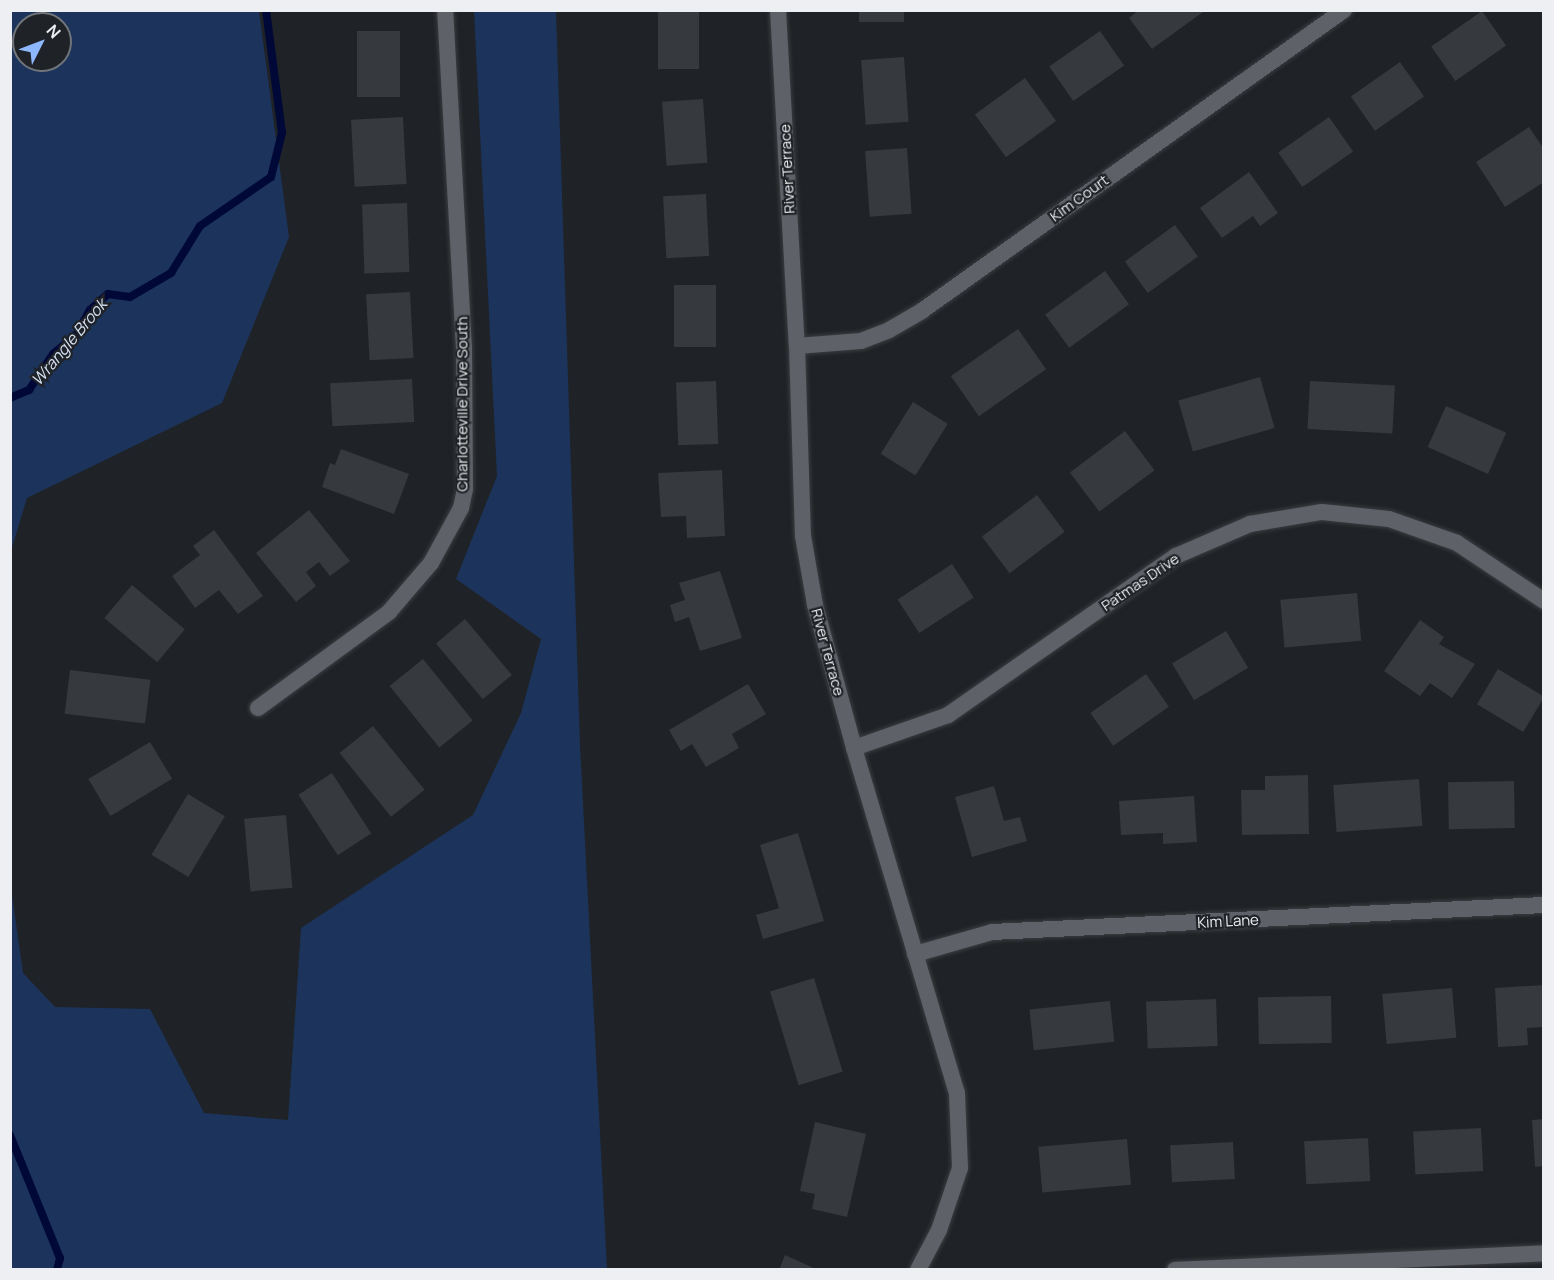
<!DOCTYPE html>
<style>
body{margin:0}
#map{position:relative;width:1554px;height:1280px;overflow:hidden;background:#1f2226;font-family:Manrope,sans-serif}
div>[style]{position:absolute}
.green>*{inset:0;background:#1c345b}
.stream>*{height:8px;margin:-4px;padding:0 4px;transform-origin:4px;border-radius:4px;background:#000837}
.building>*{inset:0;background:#36393e;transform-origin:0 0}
.roads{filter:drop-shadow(0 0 2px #3b3d41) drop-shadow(0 0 2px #3b3d41)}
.minor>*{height:16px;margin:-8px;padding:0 8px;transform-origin:8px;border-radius:8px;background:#5e6167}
span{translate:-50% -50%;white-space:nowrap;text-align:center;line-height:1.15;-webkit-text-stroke:4.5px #1f2226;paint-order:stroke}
.street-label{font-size:15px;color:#edeff2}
.water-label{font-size:16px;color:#d5e1f4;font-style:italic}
.frame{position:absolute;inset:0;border:12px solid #edeff2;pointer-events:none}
.north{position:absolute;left:12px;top:12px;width:60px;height:60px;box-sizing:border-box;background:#1f2226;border:2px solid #717478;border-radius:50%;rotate:48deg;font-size:16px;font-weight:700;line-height:24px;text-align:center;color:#edeff2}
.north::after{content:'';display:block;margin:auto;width:21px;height:27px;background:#8eb8fd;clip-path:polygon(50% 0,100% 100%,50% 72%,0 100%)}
</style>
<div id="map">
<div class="green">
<i style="clip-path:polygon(evenodd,11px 10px,259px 11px,289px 237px,222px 403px,27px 498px,11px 551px,11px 10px,24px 24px,60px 24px,60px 60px,24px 60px,24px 24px)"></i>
<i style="clip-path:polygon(474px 11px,556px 11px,580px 745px,607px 1269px,11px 1269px,11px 888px,23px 973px,55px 1007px,150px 1009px,204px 1113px,288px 1120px,301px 928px,473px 815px,521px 713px,541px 639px,456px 579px,497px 476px)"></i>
</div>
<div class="stream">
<i style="left:10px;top:398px;width:21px;rotate:-23deg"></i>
<i style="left:29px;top:390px;width:43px;rotate:-56.3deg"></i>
<i style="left:53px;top:354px;width:31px;rotate:-40deg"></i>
<i style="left:77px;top:334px;width:27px;rotate:-62deg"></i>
<i style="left:90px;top:310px;width:24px;rotate:-42deg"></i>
<i style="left:108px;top:294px;width:22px;rotate:8deg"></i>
<i style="left:130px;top:297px;width:48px;rotate:-30.3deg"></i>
<i style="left:171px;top:273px;width:55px;rotate:-58.3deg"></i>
<i style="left:200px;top:226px;width:86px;rotate:-34.6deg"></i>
<i style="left:271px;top:177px;width:45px;rotate:-76deg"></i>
<i style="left:282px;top:133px;width:124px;rotate:-97.4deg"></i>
<i style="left:10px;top:1135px;width:133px;rotate:67.9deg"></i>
<i style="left:60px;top:1258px;width:12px;rotate:104deg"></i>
</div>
<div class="building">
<i style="left:658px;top:10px;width:41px;height:59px"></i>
<i style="left:859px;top:10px;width:45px;height:12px"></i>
<i style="clip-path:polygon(1139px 10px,1202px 10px,1203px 12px,1152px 49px,1129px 18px)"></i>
<i style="left:1482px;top:11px;width:42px;height:62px;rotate:55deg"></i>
<i style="left:357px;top:31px;width:43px;height:66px"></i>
<i style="left:1100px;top:31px;width:42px;height:62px;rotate:55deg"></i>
<i style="left:904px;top:57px;width:65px;height:43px;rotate:86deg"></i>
<i style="left:1400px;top:62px;width:42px;height:60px;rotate:55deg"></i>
<i style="left:1025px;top:78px;width:53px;height:62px;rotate:54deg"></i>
<i style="left:703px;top:99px;width:64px;height:41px;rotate:86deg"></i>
<i style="left:403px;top:117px;width:67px;height:52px;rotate:87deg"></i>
<i style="left:1329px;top:117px;width:42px;height:62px;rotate:55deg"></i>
<i style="clip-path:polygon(1529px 127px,1544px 149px,1544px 182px,1505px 207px,1476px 162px)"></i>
<i style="left:907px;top:148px;width:66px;height:42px;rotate:86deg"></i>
<i style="clip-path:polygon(1249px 172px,1278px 213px,1260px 226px,1253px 216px,1222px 238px,1200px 208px)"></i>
<i style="left:706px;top:194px;width:62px;height:43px;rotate:87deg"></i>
<i style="left:407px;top:203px;width:69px;height:45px;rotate:88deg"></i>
<i style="left:1175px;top:225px;width:39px;height:62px;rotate:54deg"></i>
<i style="left:1105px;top:271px;width:41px;height:74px;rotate:54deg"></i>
<i style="left:674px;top:285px;width:42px;height:62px"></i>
<i style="left:410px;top:292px;width:66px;height:44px;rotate:87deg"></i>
<i style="left:1018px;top:329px;width:49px;height:82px;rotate:55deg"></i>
<i style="left:1260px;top:377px;width:53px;height:85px;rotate:74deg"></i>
<i style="left:412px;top:379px;width:43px;height:82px;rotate:87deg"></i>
<i style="left:716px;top:381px;width:63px;height:40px;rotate:88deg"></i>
<i style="left:1310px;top:381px;width:85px;height:48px;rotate:3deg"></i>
<i style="left:913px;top:402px;width:41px;height:61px;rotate:32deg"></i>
<i style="left:1446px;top:406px;width:66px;height:45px;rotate:24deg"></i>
<i style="left:1125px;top:431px;width:49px;height:69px;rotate:53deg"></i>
<i style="clip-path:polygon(341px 449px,409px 474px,394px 514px,322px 487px,330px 463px,335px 465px)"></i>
<i style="clip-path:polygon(722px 470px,725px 536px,687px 538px,686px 516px,661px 517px,658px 473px)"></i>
<i style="left:1037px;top:495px;width:46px;height:69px;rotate:53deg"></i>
<i style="clip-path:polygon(309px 510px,350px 561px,330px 576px,319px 562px,306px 572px,316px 586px,296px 602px,256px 553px)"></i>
<i style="clip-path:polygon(214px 530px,263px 596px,238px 614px,219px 590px,195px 608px,172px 576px,200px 555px,193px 546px)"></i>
<i style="left:952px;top:564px;width:40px;height:65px;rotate:57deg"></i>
<i style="clip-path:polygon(720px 571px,742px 638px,700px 651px,689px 617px,675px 622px,670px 605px,685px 600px,679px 583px)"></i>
<i style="left:132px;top:585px;width:69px;height:43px;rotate:40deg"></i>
<i style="left:1357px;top:593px;width:48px;height:77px;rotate:85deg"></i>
<i style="left:465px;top:619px;width:73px;height:38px;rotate:50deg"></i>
<i style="clip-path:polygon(1420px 620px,1444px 637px,1439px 644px,1475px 664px,1452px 698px,1430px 683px,1420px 696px,1384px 671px)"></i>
<i style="left:1226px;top:631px;width:43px;height:63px;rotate:59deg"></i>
<i style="left:423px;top:659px;width:79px;height:43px;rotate:51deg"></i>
<i style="left:1498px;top:669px;width:54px;height:41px;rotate:31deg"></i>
<i style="left:70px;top:670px;width:81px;height:44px;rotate:7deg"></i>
<i style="left:1146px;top:674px;width:40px;height:68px;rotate:55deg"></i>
<i style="clip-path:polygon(748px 684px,766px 714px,732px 734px,739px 748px,706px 767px,692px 744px,681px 751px,669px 730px)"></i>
<i style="left:373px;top:726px;width:82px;height:43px;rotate:51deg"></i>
<i style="left:150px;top:742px;width:43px;height:72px;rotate:59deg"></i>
<i style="left:332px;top:773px;width:72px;height:40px;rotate:57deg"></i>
<i style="clip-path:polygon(1308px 775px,1309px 834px,1242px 835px,1241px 790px,1265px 790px,1265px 776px)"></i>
<i style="left:1419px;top:779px;width:47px;height:86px;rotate:86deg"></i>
<i style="left:1514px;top:781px;width:47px;height:66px;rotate:89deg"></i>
<i style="clip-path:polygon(994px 786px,1004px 821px,1020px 817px,1027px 841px,972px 857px,955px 797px)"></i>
<i style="left:188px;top:794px;width:43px;height:71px;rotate:31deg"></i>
<i style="clip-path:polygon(1194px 796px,1197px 842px,1163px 844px,1163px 833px,1121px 835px,1119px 801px)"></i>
<i style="left:286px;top:815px;width:73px;height:42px;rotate:85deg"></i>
<i style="clip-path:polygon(798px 833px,824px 921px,763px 939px,756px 915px,779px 908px,760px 845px)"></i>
<i style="left:814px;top:978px;width:98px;height:46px;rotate:73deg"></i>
<i style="clip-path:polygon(1544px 985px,1544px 1027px,1527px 1028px,1528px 1045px,1498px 1047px,1495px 988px)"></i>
<i style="left:1452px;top:988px;width:50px;height:70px;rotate:85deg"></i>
<i style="left:1331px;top:996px;width:47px;height:73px;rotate:89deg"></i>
<i style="left:1216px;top:999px;width:47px;height:70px;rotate:88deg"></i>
<i style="left:1110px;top:1001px;width:41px;height:81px;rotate:84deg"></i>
<i style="clip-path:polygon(1544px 1119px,1544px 1166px,1535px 1167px,1532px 1120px)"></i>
<i style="clip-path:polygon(815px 1122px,866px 1134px,847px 1217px,812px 1209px,815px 1194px,800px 1191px)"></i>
<i style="left:1481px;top:1128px;width:43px;height:68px;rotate:87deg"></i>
<i style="left:1368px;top:1138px;width:43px;height:64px;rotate:87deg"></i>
<i style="left:1127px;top:1139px;width:46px;height:89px;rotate:85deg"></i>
<i style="left:1233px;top:1142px;width:37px;height:63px;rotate:87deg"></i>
<i style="clip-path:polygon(785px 1255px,818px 1270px,779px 1270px)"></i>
</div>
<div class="roads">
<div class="minor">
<i style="left:778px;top:10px;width:337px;rotate:86.8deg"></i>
<i style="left:797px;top:346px;width:190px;rotate:88.2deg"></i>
<i style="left:803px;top:536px;width:70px;rotate:80.1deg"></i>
<i style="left:815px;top:605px;width:148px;rotate:74.7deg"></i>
<i style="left:854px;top:748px;width:360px;rotate:73.4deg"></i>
<i style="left:957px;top:1093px;width:75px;rotate:87.7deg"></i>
<i style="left:960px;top:1168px;width:65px;rotate:108.7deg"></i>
<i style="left:939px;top:1230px;width:45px;rotate:117.7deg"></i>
<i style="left:797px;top:346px;width:64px;rotate:-4.5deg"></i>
<i style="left:861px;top:341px;width:30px;rotate:-21deg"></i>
<i style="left:889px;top:330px;width:39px;rotate:-30deg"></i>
<i style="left:923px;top:310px;width:517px;rotate:-35.47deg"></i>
<i style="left:258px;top:708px;width:162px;rotate:-36.2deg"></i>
<i style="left:389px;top:612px;width:65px;rotate:-49.4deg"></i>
<i style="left:431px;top:563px;width:63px;rotate:-61.4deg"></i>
<i style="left:461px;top:508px;width:19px;rotate:-78deg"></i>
<i style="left:465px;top:489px;width:141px;rotate:-90.4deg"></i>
<i style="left:464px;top:348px;width:339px;rotate:-93.2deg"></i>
<i style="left:854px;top:748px;width:100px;rotate:-19.3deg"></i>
<i style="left:948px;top:715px;width:278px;rotate:-34.9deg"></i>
<i style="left:1176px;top:556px;width:81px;rotate:-23.4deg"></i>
<i style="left:1250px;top:524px;width:73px;rotate:-9.5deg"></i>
<i style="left:1322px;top:512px;width:67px;rotate:6deg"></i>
<i style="left:1389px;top:519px;width:72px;rotate:19.4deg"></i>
<i style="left:1457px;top:543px;width:105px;rotate:33.7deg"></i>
<i style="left:915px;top:954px;width:80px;rotate:-15.9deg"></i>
<i style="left:992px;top:932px;width:553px;rotate:-2.8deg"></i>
<i style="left:1175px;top:1270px;width:369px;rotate:-2.6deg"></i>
</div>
</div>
<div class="street-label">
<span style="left:787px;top:169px;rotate:-93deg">River Terrace</span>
<span style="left:1079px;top:198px;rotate:-36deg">Kim Court</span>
<span style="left:462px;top:404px;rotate:-90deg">Charlotteville Drive South</span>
<span style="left:1140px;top:582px;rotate:-34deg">Patmas Drive</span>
<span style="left:828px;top:652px;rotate:75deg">River Terrace</span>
<span style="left:1228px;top:921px;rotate:-3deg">Kim Lane</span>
</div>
<div class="water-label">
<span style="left:69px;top:342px;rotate:-50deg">Wrangle Brook</span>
</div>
<div class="frame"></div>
<div class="north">N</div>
</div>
